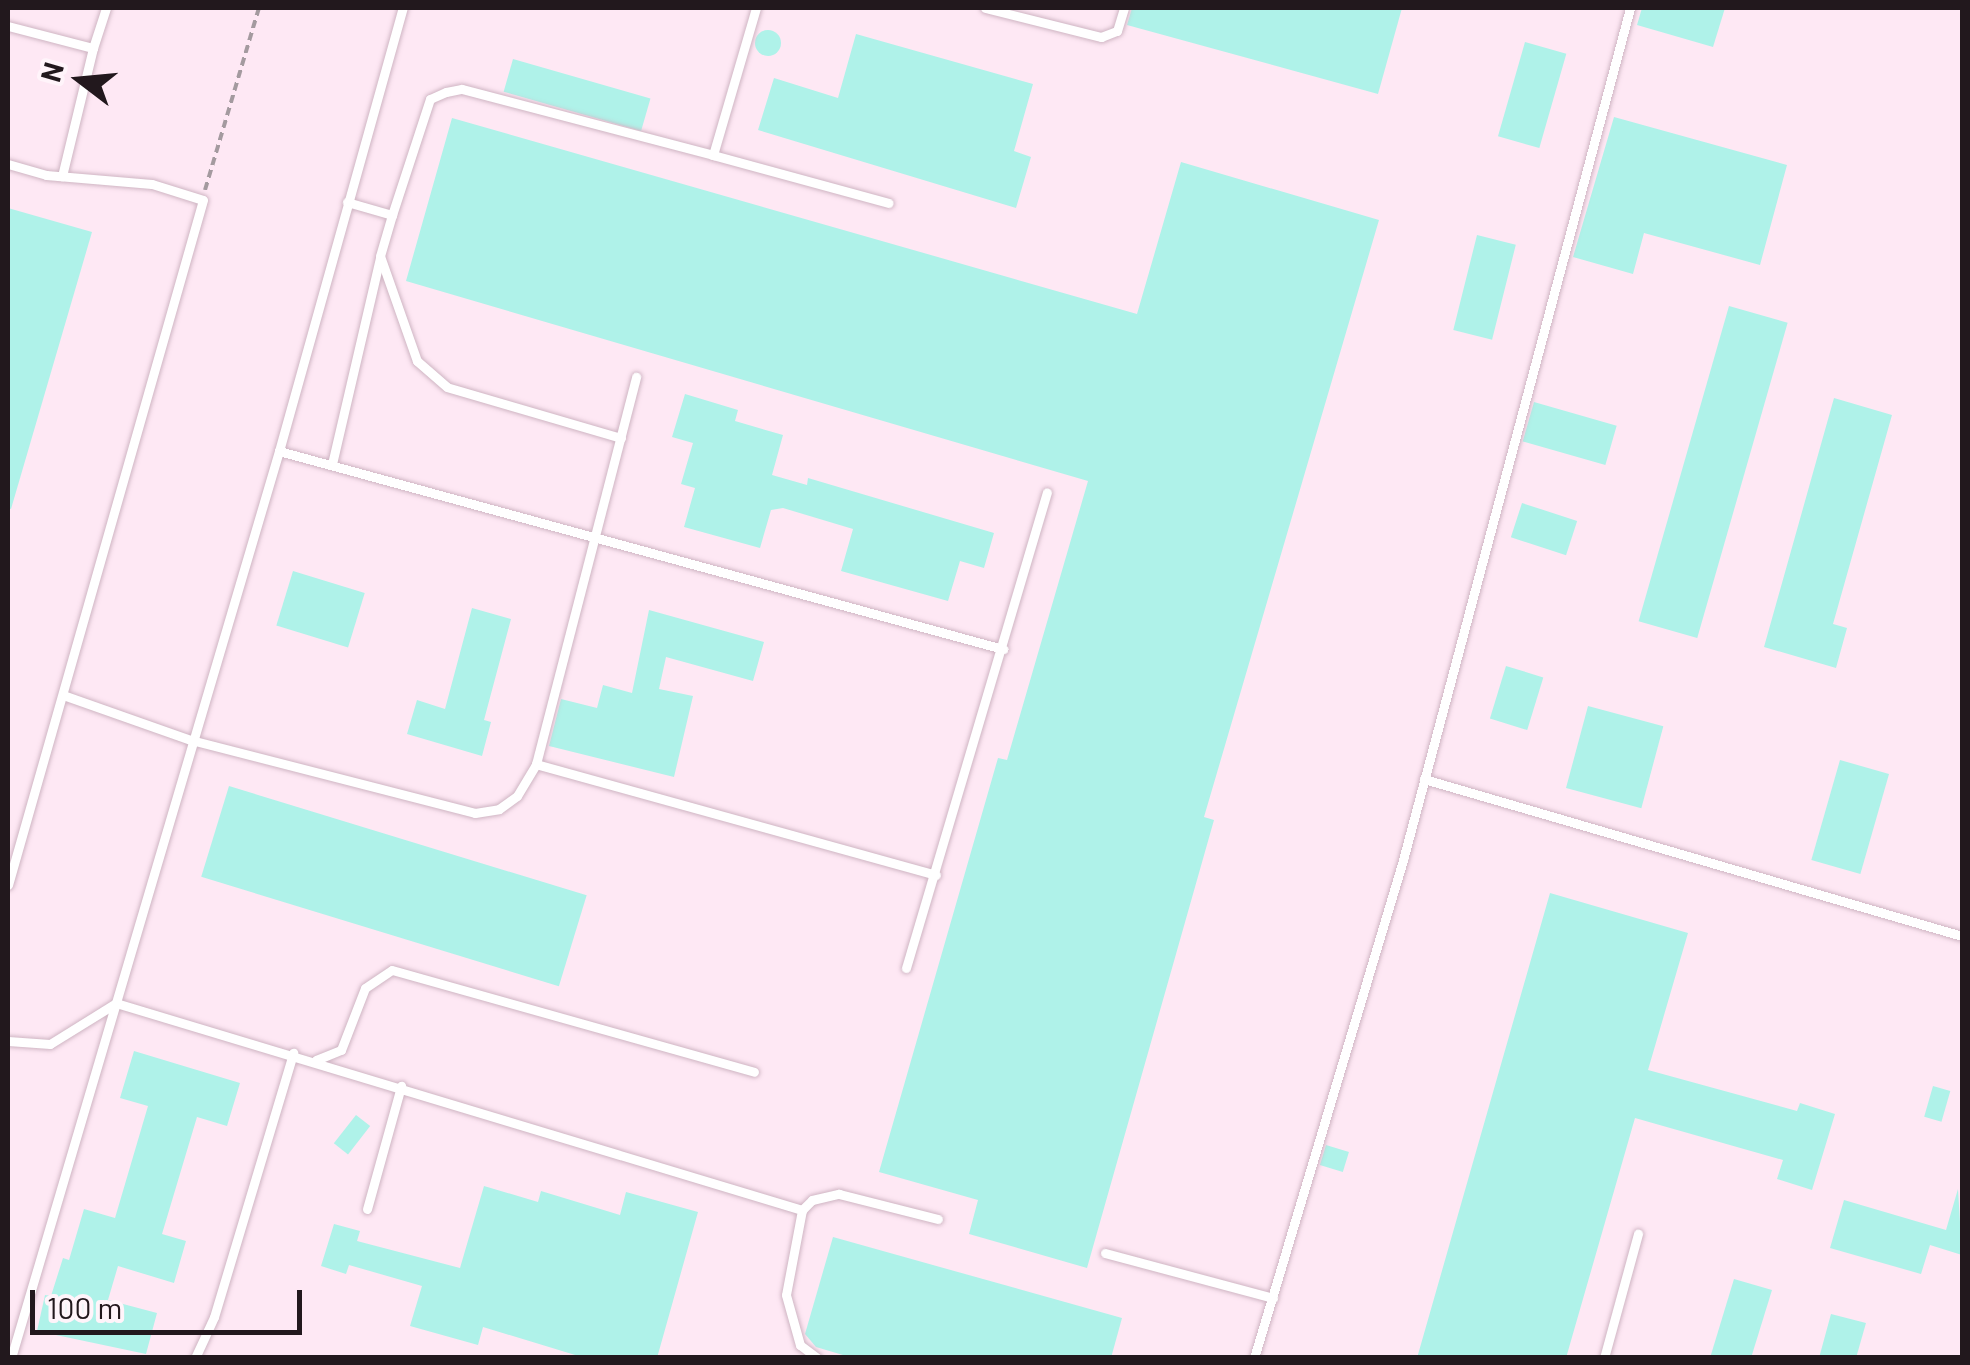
<!DOCTYPE html>
<style>
body{margin:0}
#map{position:relative;width:1970px;height:1365px;overflow:hidden;background:#fff4fa;font-family:Barlow,sans-serif}
div>[style]{position:absolute}
.built>*{inset:0;background:#fee8f4;transform-origin:0 0}
.building>*{inset:0;background:#aff2e9;transform-origin:0 0}
.round{border-radius:50%}
.path>*{height:4px;margin-top:-2px;transform-origin:0;background:repeating-linear-gradient(90deg,#a49a9f 0 8px,transparent 0 13px)}
.roads{filter:drop-shadow(0 0 2px #cfb5c3) drop-shadow(0 0 2px #cfb5c3)}
.lane>*{height:9px;margin:-4.5px;padding:0 4.5px;transform-origin:4.5px;border-radius:4.5px;background:#fff}
span{translate:-50% -50%;white-space:nowrap;text-align:center;line-height:1.15;-webkit-text-stroke:10px #fff4fa;paint-order:stroke}
.frame{position:absolute;inset:0;border:10px solid #22181d;pointer-events:none}
.north{position:absolute;left:30px;top:30px;width:100px;height:100px;-webkit-text-stroke:8px #fff4fa;paint-order:stroke;rotate:286deg;font-size:28px;font-weight:700;line-height:40px;text-align:center;color:#22181d}
.north::after{content:'';display:block;margin:auto;width:35px;height:45px;background:#22181d;clip-path:polygon(50% 0,100% 100%,50% 72%,0 100%)}
.scale{position:absolute;left:30px;top:1290px;width:272px;height:45px;box-sizing:border-box;border:5px solid #22181d;border-top:0;padding-left:12px;font-size:30px;line-height:35px;white-space:nowrap;color:#22181d;-webkit-text-stroke:8px #fff4fa;paint-order:stroke}
</style>
<div id="map">
<div class="built">
<i style="left:8px;top:8px;width:1954px;height:1350px"></i>
</div>
<div class="building">
<i style="clip-path:polygon(1132px 8px,1402px 8px,1378px 94px,1127px 25px)"></i>
<i style="clip-path:polygon(1642px 8px,1725px 8px,1713px 47px,1637px 25px)"></i>
<i class="round" style="left:755px;top:30px;width:26px;height:26px"></i>
<i style="clip-path:polygon(856px 34px,1033px 84px,1014px 151px,1031px 157px,1016px 208px,758px 130px,774px 78px,838px 98px)"></i>
<i style="left:1525px;top:42px;width:43px;height:98px;rotate:16deg"></i>
<i style="left:513px;top:59px;width:143px;height:34px;rotate:16deg"></i>
<i style="clip-path:polygon(1614px 117px,1787px 165px,1760px 265px,1644px 233px,1633px 274px,1573px 257px)"></i>
<i style="clip-path:polygon(452px 118px,1137px 314px,1181px 162px,1379px 220px,1204px 817px,1214px 820px,1087px 1268px,969px 1234px,978px 1200px,879px 1172px,998px 758px,1007px 760px,1088px 481px,406px 281px)"></i>
<i style="clip-path:polygon(8px 208px,92px 232px,11px 509px,8px 508px)"></i>
<i style="left:1477px;top:235px;width:40px;height:98px;rotate:14deg"></i>
<i style="left:1729px;top:306px;width:61px;height:328px;rotate:16deg"></i>
<i style="clip-path:polygon(685px 394px,738px 410px,735px 421px,783px 435px,772px 475px,807px 485px,808px 478px,994px 533px,984px 568px,960px 561px,948px 601px,841px 571px,853px 529px,783px 508px,771px 510px,760px 548px,684px 527px,695px 488px,681px 484px,693px 443px,672px 437px)"></i>
<i style="clip-path:polygon(1834px 398px,1892px 415px,1833px 624px,1847px 628px,1836px 668px,1764px 647px)"></i>
<i style="left:1534px;top:402px;width:86px;height:41px;rotate:16deg"></i>
<i style="left:1522px;top:503px;width:58px;height:36px;rotate:18deg"></i>
<i style="left:293px;top:571px;width:75px;height:57px;rotate:17deg"></i>
<i style="clip-path:polygon(472px 608px,511px 619px,484px 720px,491px 722px,482px 756px,407px 734px,417px 700px,445px 709px)"></i>
<i style="clip-path:polygon(649px 610px,764px 642px,753px 681px,666px 657px,659px 689px,693px 696px,674px 777px,549px 746px,561px 699px,597px 708px,603px 685px,632px 693px)"></i>
<i style="left:1506px;top:666px;width:39px;height:55px;rotate:17deg"></i>
<i style="left:1588px;top:706px;width:78px;height:85px;rotate:15deg"></i>
<i style="left:1840px;top:760px;width:51px;height:104px;rotate:16deg"></i>
<i style="left:229px;top:786px;width:374px;height:95px;rotate:17deg"></i>
<i style="clip-path:polygon(1550px 893px,1688px 933px,1648px 1070px,1797px 1111px,1800px 1103px,1835px 1114px,1812px 1190px,1777px 1179px,1783px 1160px,1635px 1118px,1566px 1358px,1417px 1358px)"></i>
<i style="clip-path:polygon(134px 1051px,240px 1083px,227px 1126px,197px 1117px,162px 1234px,186px 1241px,174px 1283px,118px 1266px,108px 1300px,157px 1313px,146px 1354px,37px 1331px,45px 1295px,51px 1296px,63px 1258px,69px 1260px,84px 1209px,115px 1218px,148px 1106px,120px 1098px)"></i>
<i style="left:1933px;top:1086px;width:18px;height:32px;rotate:16deg"></i>
<i style="left:356px;top:1115px;width:18px;height:36px;rotate:38deg"></i>
<i style="left:1326px;top:1145px;width:24px;height:21px;rotate:17deg"></i>
<i style="clip-path:polygon(484px 1186px,538px 1202px,541px 1191px,620px 1215px,626px 1192px,698px 1212px,657px 1358px,585px 1358px,483px 1327px,478px 1345px,410px 1326px,422px 1286px,349px 1265px,346px 1274px,321px 1266px,334px 1224px,360px 1231px,357px 1241px,460px 1268px)"></i>
<i style="clip-path:polygon(1958px 1189px,1962px 1255px,1930px 1245px,1921px 1274px,1830px 1248px,1844px 1200px,1946px 1230px)"></i>
<i style="clip-path:polygon(833px 1237px,1122px 1318px,1111px 1358px,853px 1358px,816px 1347px,805px 1334px)"></i>
<i style="clip-path:polygon(1734px 1279px,1772px 1290px,1751px 1358px,1710px 1358px)"></i>
<i style="clip-path:polygon(1831px 1314px,1866px 1323px,1856px 1358px,1819px 1358px)"></i>
</div>
<div class="path">
<i style="left:205px;top:190px;width:190px;rotate:-73.5deg"></i>
</div>
<div class="roads">
<div class="lane">
<i style="left:985px;top:8px;width:120px;rotate:14deg"></i>
<i style="left:1101px;top:37px;width:17px;rotate:-21deg"></i>
<i style="left:1117px;top:31px;width:24px;rotate:-73deg"></i>
<i style="left:8px;top:26px;width:88px;rotate:14.5deg"></i>
<i style="left:93px;top:48px;width:132px;rotate:103.6deg"></i>
<i style="left:93px;top:48px;width:42px;rotate:-72deg"></i>
<i style="left:713px;top:155px;width:182px;rotate:15.3deg"></i>
<i style="left:8px;top:164px;width:40px;rotate:16deg"></i>
<i style="left:46px;top:175px;width:106px;rotate:4.9deg"></i>
<i style="left:152px;top:184px;width:53px;rotate:17.4deg"></i>
<i style="left:203px;top:200px;width:712px;rotate:105.89deg"></i>
<i style="left:347px;top:202px;width:47px;rotate:16.1deg"></i>
<i style="left:621px;top:438px;width:181px;rotate:-163.7deg"></i>
<i style="left:447px;top:387px;width:40px;rotate:-139deg"></i>
<i style="left:417px;top:361px;width:111px;rotate:-109.4deg"></i>
<i style="left:380px;top:256px;width:43px;rotate:-73.7deg"></i>
<i style="left:392px;top:215px;width:122px;rotate:-71.9deg"></i>
<i style="left:430px;top:99px;width:17px;rotate:-24deg"></i>
<i style="left:446px;top:92px;width:16px;rotate:-11deg"></i>
<i style="left:462px;top:89px;width:260px;rotate:14.7deg"></i>
<i style="left:713px;top:155px;width:153px;rotate:-73.7deg"></i>
<i style="left:279px;top:451px;width:460px;rotate:-74.4deg"></i>
<i style="left:332px;top:464px;width:212px;rotate:-76.9deg"></i>
<i style="left:63px;top:695px;width:136px;rotate:19.4deg"></i>
<i style="left:191px;top:740px;width:293px;rotate:14.4deg"></i>
<i style="left:475px;top:813px;width:24px;rotate:-9deg"></i>
<i style="left:499px;top:809px;width:22px;rotate:-36deg"></i>
<i style="left:517px;top:796px;width:37px;rotate:-59deg"></i>
<i style="left:536px;top:764px;width:400px;rotate:-75.5deg"></i>
<i style="left:536px;top:764px;width:415px;rotate:15.5deg"></i>
<i style="left:1424px;top:779px;width:560px;rotate:16.27deg"></i>
<i style="left:906px;top:968px;width:496px;rotate:-73.5deg"></i>
<i style="left:8px;top:1041px;width:42px;rotate:4.1deg"></i>
<i style="left:50px;top:1044px;width:78px;rotate:-31.8deg"></i>
<i style="left:116px;top:1003px;width:717px;rotate:16.79deg"></i>
<i style="left:802px;top:1210px;width:86px;rotate:100.7deg"></i>
<i style="left:786px;top:1295px;width:52px;rotate:74.4deg"></i>
<i style="left:800px;top:1345px;width:21px;rotate:37deg"></i>
<i style="left:316px;top:1060px;width:27px;rotate:-22deg"></i>
<i style="left:341px;top:1050px;width:66px;rotate:-68.8deg"></i>
<i style="left:365px;top:988px;width:32px;rotate:-34deg"></i>
<i style="left:392px;top:970px;width:376px;rotate:15.7deg"></i>
<i style="left:367px;top:1209px;width:128px;rotate:-74.5deg"></i>
<i style="left:802px;top:1210px;width:14px;rotate:-45deg"></i>
<i style="left:812px;top:1200px;width:28px;rotate:-13deg"></i>
<i style="left:839px;top:1194px;width:102px;rotate:14.2deg"></i>
<i style="left:1105px;top:1253px;width:174px;rotate:15deg"></i>
<i style="left:11px;top:1358px;width:946px;rotate:-73.54deg"></i>
<i style="left:279px;top:451px;width:751px;rotate:15.3deg"></i>
<i style="left:195px;top:1358px;width:45px;rotate:-65.1deg"></i>
<i style="left:214px;top:1317px;width:276px;rotate:-73.3deg"></i>
<i style="left:1254px;top:1358px;width:520px;rotate:-73.34deg"></i>
<i style="left:1403px;top:860px;width:882px;rotate:-75.08deg"></i>
<i style="left:1604px;top:1358px;width:129px;rotate:-74.7deg"></i>
</div>
</div>
<div class="frame"></div>
<div class="north">N</div>
<div class="scale">100 m</div>
</div>
